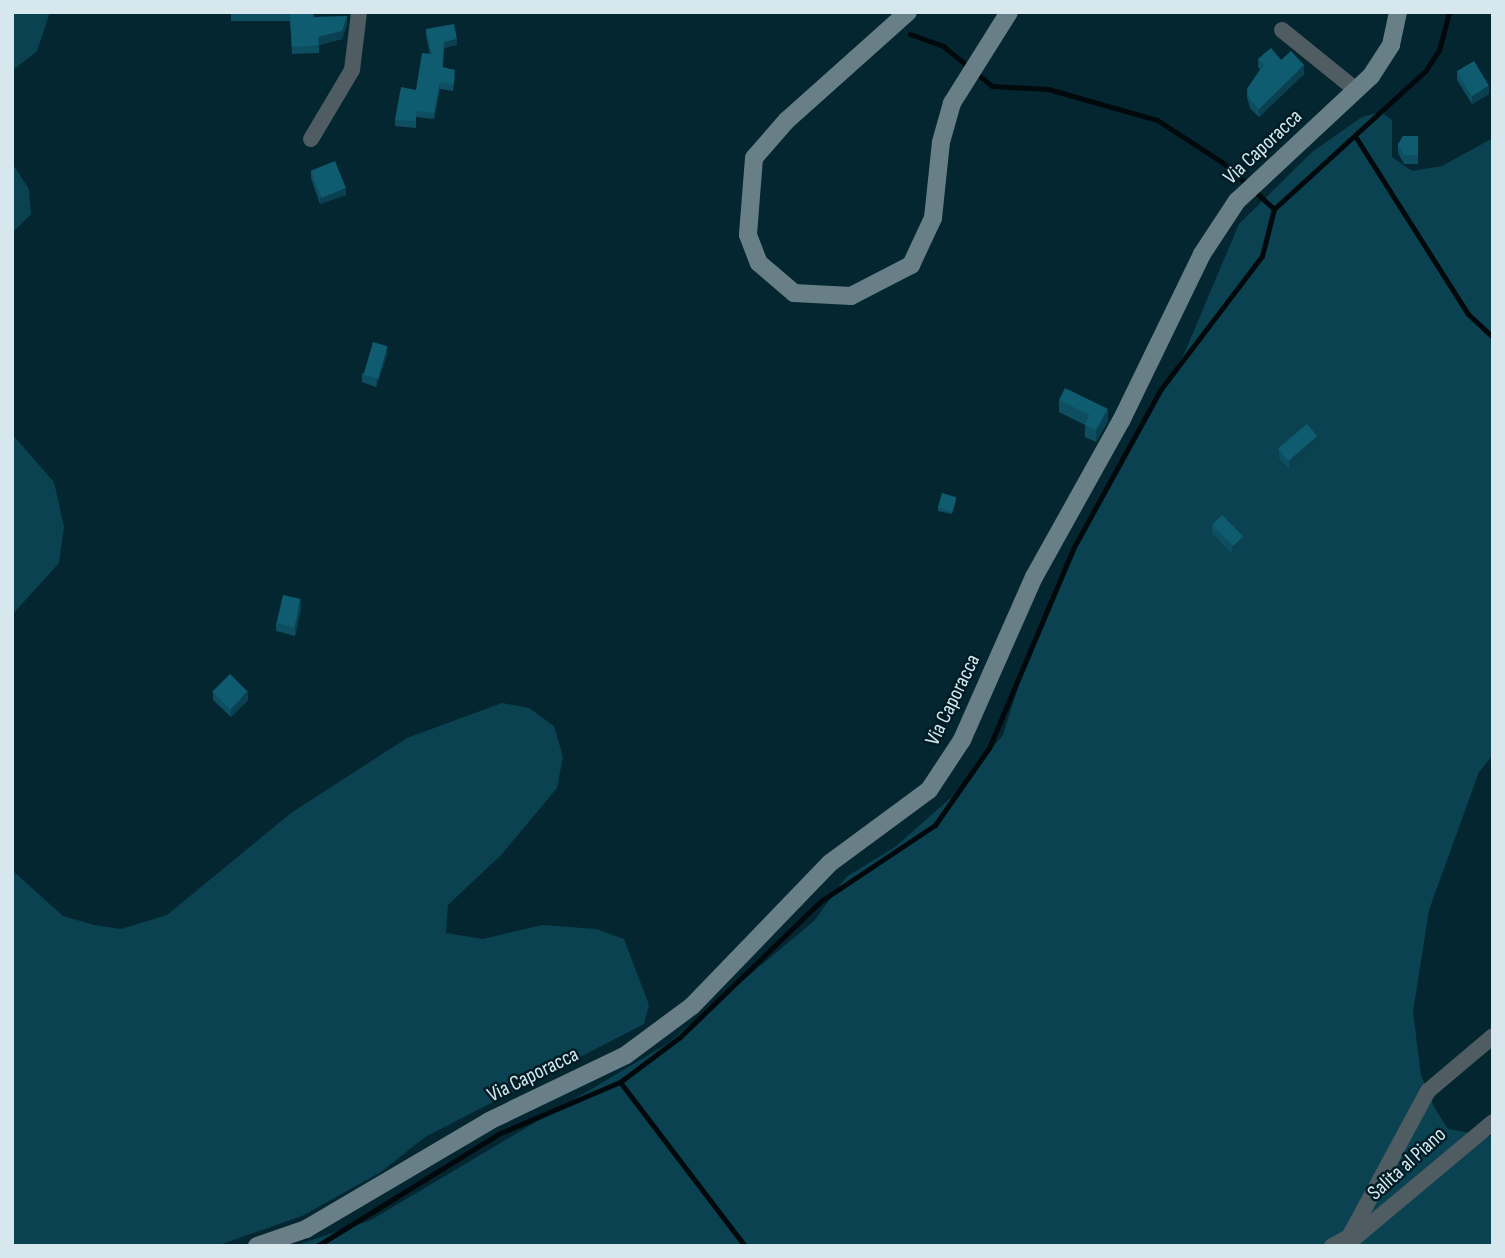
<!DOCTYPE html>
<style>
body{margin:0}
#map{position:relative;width:1505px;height:1258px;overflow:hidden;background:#042630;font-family:"Sofia Sans Condensed",sans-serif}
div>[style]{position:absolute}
.green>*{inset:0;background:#0a4251}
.stream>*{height:5px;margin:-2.5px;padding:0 2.5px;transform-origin:2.5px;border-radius:2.5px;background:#02090d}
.street>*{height:16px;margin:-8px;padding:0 8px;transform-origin:8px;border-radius:8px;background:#4f5d62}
.secondary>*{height:18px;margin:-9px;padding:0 9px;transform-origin:9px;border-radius:9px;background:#687f87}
.wall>*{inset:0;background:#0d4f61}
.shaded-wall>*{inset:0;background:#0a404f}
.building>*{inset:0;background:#0f5c71;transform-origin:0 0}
span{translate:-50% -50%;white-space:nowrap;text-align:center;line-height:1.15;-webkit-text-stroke:5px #001c26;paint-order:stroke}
.street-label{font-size:21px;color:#d6e8ee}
.frame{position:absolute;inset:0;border:14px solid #d6e8ee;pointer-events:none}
</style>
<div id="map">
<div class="green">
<i style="clip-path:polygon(12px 12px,50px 12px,37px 51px,12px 71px)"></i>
<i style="clip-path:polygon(1381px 112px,1392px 120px,1392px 157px,1412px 171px,1442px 166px,1493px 138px,1493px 755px,1479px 772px,1429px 910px,1413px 1012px,1421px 1075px,1434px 1107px,1448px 1129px,1493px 1137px,1493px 1246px,294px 1246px,371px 1220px,667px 1044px,814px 921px,846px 877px,895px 847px,955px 794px,1003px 735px,1033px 640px,1083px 529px,1184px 354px,1239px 224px,1312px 152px,1362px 117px)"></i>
<i style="clip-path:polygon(12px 163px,29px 189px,31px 214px,12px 233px)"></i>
<i style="clip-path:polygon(12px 434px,54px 482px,64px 527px,59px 563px,12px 615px)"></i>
<i style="clip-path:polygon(502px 703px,529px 708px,554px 726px,563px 757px,557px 788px,501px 855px,448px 905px,446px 933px,483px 939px,542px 925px,596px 929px,624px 939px,649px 1005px,644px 1024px,425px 1137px,381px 1172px,302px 1216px,216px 1246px,12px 1246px,12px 870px,63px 916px,94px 925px,121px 929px,167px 915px,291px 813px,407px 738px)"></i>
</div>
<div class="stream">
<i style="left:910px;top:34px;width:35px;rotate:20deg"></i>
<i style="left:943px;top:46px;width:63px;rotate:39.2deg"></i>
<i style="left:992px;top:86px;width:56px;rotate:3.1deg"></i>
<i style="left:1048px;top:89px;width:113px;rotate:15.9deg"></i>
<i style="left:1157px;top:120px;width:77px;rotate:32.9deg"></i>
<i style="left:1222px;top:162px;width:70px;rotate:42.1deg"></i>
<i style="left:1355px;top:136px;width:211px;rotate:57.6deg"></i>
<i style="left:1468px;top:314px;width:34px;rotate:43deg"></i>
<i style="left:620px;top:1082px;width:206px;rotate:52.7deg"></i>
<i style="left:317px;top:1246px;width:213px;rotate:-31.7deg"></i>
<i style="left:498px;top:1134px;width:133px;rotate:-23.1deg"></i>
<i style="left:620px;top:1082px;width:75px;rotate:-36.9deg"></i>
<i style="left:680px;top:1037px;width:196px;rotate:-44deg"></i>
<i style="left:821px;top:901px;width:137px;rotate:-33.7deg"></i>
<i style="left:935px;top:825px;width:94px;rotate:-55deg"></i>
<i style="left:989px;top:748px;width:218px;rotate:-67.1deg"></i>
<i style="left:1074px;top:547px;width:180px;rotate:-61.2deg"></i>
<i style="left:1161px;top:389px;width:167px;rotate:-52.8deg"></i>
<i style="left:1262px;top:256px;width:49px;rotate:-75.7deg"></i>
<i style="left:1274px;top:209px;width:206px;rotate:-42.4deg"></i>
<i style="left:1426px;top:70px;width:24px;rotate:-57deg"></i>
<i style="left:1439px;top:50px;width:39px;rotate:-75deg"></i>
</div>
<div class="street">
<i style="left:1282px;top:30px;width:95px;rotate:39deg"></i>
<i style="left:311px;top:139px;width:80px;rotate:-59.3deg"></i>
<i style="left:352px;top:70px;width:58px;rotate:-83.1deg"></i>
<i style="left:1349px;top:1237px;width:166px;rotate:-61.6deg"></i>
<i style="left:1428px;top:1091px;width:85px;rotate:-40.2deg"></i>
<i style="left:1352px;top:1240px;width:184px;rotate:-39.9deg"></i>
<i style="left:1332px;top:1246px;width:19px;rotate:-28deg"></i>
</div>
<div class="secondary">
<i style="left:908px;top:12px;width:162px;rotate:138.2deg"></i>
<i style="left:787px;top:120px;width:50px;rotate:131deg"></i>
<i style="left:754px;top:158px;width:77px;rotate:94.5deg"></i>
<i style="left:748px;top:235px;width:30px;rotate:69deg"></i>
<i style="left:759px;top:263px;width:46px;rotate:40.6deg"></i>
<i style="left:794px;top:293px;width:57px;rotate:3deg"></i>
<i style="left:851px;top:296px;width:68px;rotate:-27.3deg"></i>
<i style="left:911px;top:265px;width:52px;rotate:-64.9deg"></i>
<i style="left:933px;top:218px;width:76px;rotate:-84deg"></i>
<i style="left:941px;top:142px;width:41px;rotate:-74.2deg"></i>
<i style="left:952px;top:103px;width:107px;rotate:-57.9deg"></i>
<i style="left:257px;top:1246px;width:52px;rotate:-19.1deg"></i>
<i style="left:306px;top:1229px;width:212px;rotate:-30.5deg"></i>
<i style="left:489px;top:1121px;width:152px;rotate:-25.7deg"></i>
<i style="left:626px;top:1055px;width:82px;rotate:-36.6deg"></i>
<i style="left:692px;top:1006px;width:199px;rotate:-46deg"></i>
<i style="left:830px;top:863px;width:123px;rotate:-36.4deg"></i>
<i style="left:929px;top:790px;width:60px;rotate:-56.6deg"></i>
<i style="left:962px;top:740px;width:178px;rotate:-66.2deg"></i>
<i style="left:1034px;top:577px;width:179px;rotate:-60.9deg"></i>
<i style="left:1121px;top:421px;width:186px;rotate:-64.1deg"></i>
<i style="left:1202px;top:254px;width:64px;rotate:-56.6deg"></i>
<i style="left:1237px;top:201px;width:183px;rotate:-43deg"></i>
<i style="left:1371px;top:76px;width:37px;rotate:-57deg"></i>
<i style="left:1391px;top:45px;width:34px;rotate:-78deg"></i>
</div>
<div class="wall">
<i style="clip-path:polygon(231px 12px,314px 12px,314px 17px,347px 24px,342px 39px,319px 45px,319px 53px,292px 54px,290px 21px,231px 21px)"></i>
<i style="clip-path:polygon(426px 29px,457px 45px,444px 48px,443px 67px,455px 76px,453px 91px,440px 89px,434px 119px,416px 117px,416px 128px,395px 126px,395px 120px,416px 90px,430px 54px,426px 36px)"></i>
<i style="clip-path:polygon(1258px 59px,1281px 60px,1304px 74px,1259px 117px,1250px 108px,1247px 97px,1247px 89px,1260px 69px,1258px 67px)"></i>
<i style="clip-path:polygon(1457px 72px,1489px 94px,1472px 104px,1457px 80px)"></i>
<i style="clip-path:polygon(1418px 136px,1418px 164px,1404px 164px,1398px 153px,1398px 144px)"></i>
<i style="clip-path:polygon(311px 170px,346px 195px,320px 204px,311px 178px)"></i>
<i style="clip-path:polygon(387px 354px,376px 387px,362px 382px,362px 374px)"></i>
<i style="clip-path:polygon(1059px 400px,1108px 421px,1096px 442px,1085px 437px,1085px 425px,1059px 412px)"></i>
<i style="clip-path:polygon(1317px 444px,1289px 469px,1279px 458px,1279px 449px)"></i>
<i style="clip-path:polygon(956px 501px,952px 514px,938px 511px,938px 507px)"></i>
<i style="clip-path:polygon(1212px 525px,1243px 544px,1232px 554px,1212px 533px)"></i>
<i style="clip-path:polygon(301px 608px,295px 636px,276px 631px,276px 623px)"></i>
<i style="clip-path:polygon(213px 692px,248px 700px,231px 717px,213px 700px)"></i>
</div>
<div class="shaded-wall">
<i style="clip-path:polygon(347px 16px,347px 24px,342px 39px,318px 45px,318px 37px)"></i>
<i style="clip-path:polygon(457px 39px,457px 45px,444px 48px,444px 42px)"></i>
<i style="clip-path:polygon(1304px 65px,1304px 74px,1259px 117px,1259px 109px)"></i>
<i style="clip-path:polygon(440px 82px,440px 89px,434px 119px,434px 113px)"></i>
<i style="clip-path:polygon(1489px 86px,1489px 94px,1472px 104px,1472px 96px)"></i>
<i style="clip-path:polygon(346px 188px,346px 195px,320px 204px,320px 196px)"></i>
<i style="clip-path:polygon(387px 346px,387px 354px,376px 387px,376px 379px)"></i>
<i style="clip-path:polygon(1108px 409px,1108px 421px,1096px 442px,1096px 430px)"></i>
<i style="clip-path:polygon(1317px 436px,1317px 444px,1289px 469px,1289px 461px)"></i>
<i style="clip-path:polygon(1243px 536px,1243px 544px,1232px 554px,1232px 545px)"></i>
<i style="clip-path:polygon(301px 599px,301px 608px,295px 636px,295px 627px)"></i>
<i style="clip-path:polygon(248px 692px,248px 700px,231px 717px,231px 709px)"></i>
</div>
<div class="building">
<i style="clip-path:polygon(231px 12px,313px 12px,313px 17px,347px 16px,342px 31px,318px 37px,319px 45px,292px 47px,290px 13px,231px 13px)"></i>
<i style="clip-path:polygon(454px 24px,457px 39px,444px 42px,442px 67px,455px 70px,453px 84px,440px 82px,434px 113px,416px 111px,416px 121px,395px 120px,401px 87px,416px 90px,422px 53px,432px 54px,426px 29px)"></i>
<i style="clip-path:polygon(1271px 48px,1281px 60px,1291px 51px,1304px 65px,1259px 109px,1250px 99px,1247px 89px,1264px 65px,1258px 59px)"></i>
<i style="left:1474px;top:61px;width:29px;height:20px;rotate:59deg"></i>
<i style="clip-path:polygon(1403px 136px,1418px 136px,1418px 155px,1404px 155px,1398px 144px)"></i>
<i style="left:335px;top:161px;width:29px;height:26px;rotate:68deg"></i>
<i style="left:373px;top:342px;width:15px;height:34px;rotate:16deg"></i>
<i style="clip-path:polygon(1065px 388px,1108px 409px,1096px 430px,1085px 424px,1090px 415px,1059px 400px)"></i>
<i style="left:1307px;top:424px;width:16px;height:38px;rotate:50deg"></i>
<i style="left:942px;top:493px;width:15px;height:15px;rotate:16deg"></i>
<i style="left:1222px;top:515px;width:30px;height:14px;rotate:45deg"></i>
<i style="left:283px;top:595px;width:18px;height:29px;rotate:13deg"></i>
<i style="left:230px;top:674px;width:25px;height:25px;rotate:45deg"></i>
</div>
<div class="street-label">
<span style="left:1263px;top:147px;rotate:-43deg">Via Caporacca</span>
<span style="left:953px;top:700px;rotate:-64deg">Via Caporacca</span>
<span style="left:533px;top:1075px;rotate:-26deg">Via Caporacca</span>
<span style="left:1407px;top:1164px;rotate:-42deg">Salita al Piano</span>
</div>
<div class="frame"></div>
</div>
